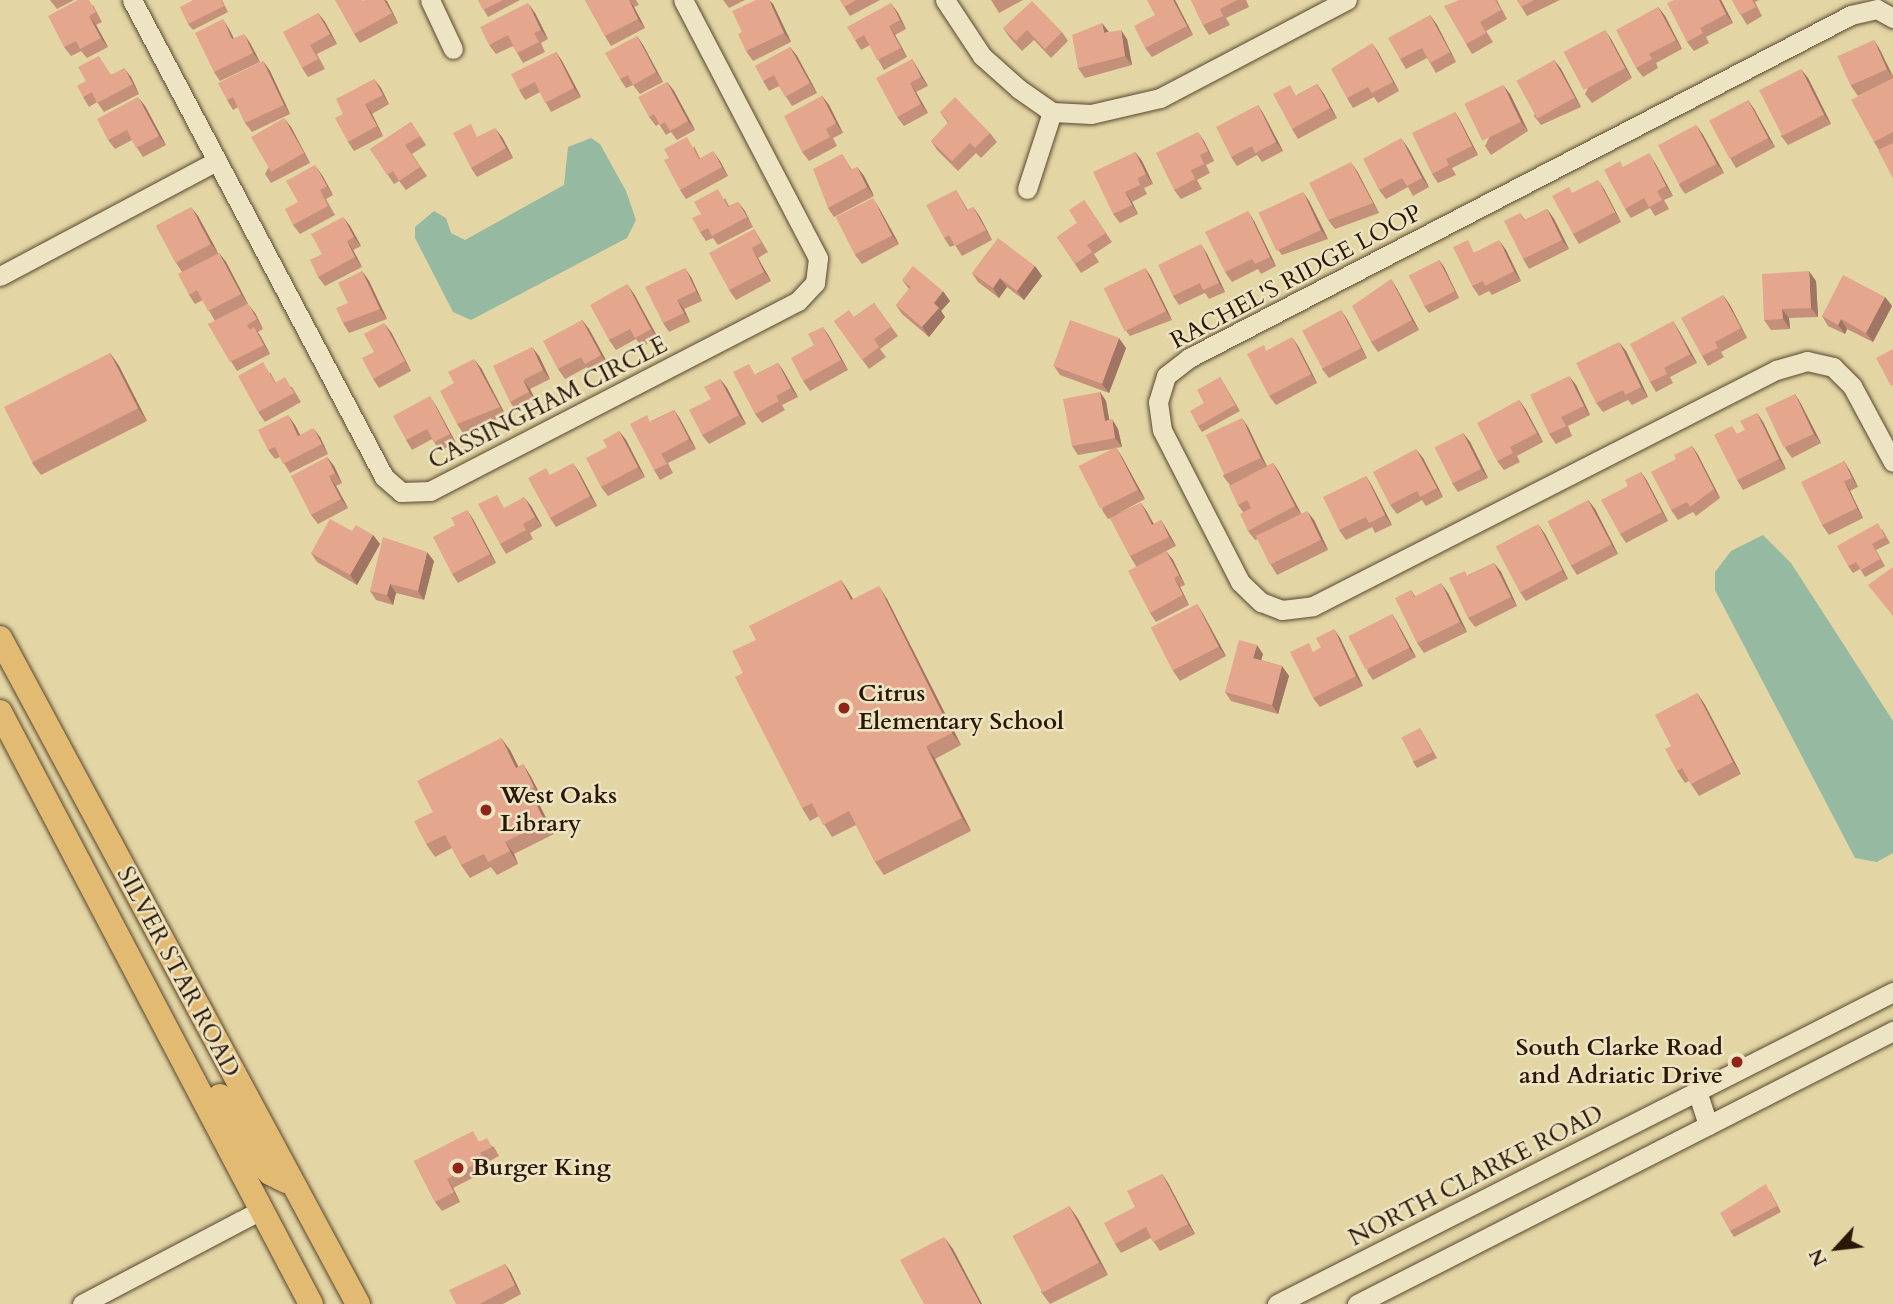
<!DOCTYPE html>
<style>
body{margin:0}
#map{position:relative;width:1893px;height:1304px;overflow:hidden;background:#e3d5a4;font-family:Cardo,serif}
div>[style]{position:absolute}
.water>*{inset:0;background:#96b9a2}
.roads{filter:drop-shadow(0 0 2px #58462e) drop-shadow(0 0 2px #58462e)}
.minor>*{height:19px;margin:-9.5px;padding:0 9.5px;transform-origin:9.5px;border-radius:9.5px;background:#ede4c4}
.major>*{height:24px;margin:-12px;padding:0 12px;transform-origin:12px;border-radius:12px;background:#e2ba72}
.wall>*{inset:0;background:#c4907a}
.shaded-wall>*{inset:0;background:#a07563}
.building>*{inset:0;background:#e4a78e;transform-origin:0 0}
.dots>*{width:19px;height:19px;translate:-50% -50%;box-sizing:border-box;border:4px solid #ede4c4;border-radius:50%}
span{translate:-50% -50%;white-space:nowrap;text-align:center;line-height:1.15;-webkit-text-stroke:5px #ede4c4;paint-order:stroke}
.street-label{font-size:24px;color:#2a1706}
.poi-label{font-size:24px;color:#2a1706;font-weight:700}
.left{translate:0 -50%;text-align:left}
.right{translate:-100% -50%;text-align:right}
.north{position:absolute;left:1802px;top:1213px;width:70px;height:70px;-webkit-text-stroke:5px #ede4c4;paint-order:stroke;rotate:243deg;font-size:19px;font-weight:700;line-height:28px;text-align:center;color:#2a1706}
.north::after{content:'';display:block;margin:auto;width:24px;height:32px;background:#2a1706;clip-path:polygon(50% 0,100% 100%,50% 72%,0 100%)}
</style>
<div id="map">
<div class="water">
<i style="clip-path:polygon(591px 138px,600px 144px,626px 191px,636px 220px,627px 238px,471px 320px,453px 312px,415px 238px,415px 227px,434px 211px,446px 218px,451px 233px,465px 240px,564px 185px,568px 147px)"></i>
<i style="clip-path:polygon(1763px 535px,1791px 563px,1893px 721px,1893px 853px,1877px 862px,1855px 858px,1715px 590px,1715px 572px,1731px 551px)"></i>
</div>
<div class="roads">
<div class="minor">
<i style="left:132px;top:0;width:539px;rotate:62.15deg"></i>
<i style="left:384px;top:477px;width:23px;rotate:41deg"></i>
<i style="left:401px;top:492px;width:29px;rotate:-2deg"></i>
<i style="left:430px;top:491px;width:414px;rotate:-27.3deg"></i>
<i style="left:798px;top:301px;width:25px;rotate:-47deg"></i>
<i style="left:815px;top:283px;width:25px;rotate:-83deg"></i>
<i style="left:818px;top:258px;width:291px;rotate:-117.6deg"></i>
<i style="left:430px;top:0;width:54px;rotate:64.9deg"></i>
<i style="left:945px;top:0;width:67px;rotate:56.5deg"></i>
<i style="left:982px;top:56px;width:50px;rotate:41.7deg"></i>
<i style="left:1019px;top:89px;width:40px;rotate:34.9deg"></i>
<i style="left:1052px;top:112px;width:39px;rotate:3deg"></i>
<i style="left:1091px;top:114px;width:71px;rotate:-13.1deg"></i>
<i style="left:1160px;top:98px;width:211px;rotate:-27.7deg"></i>
<i style="left:1893px;top:18px;width:18px;rotate:-151deg"></i>
<i style="left:1877px;top:9px;width:27px;rotate:167deg"></i>
<i style="left:1851px;top:15px;width:746px;rotate:152.61deg"></i>
<i style="left:1189px;top:358px;width:29px;rotate:142deg"></i>
<i style="left:1166px;top:376px;width:27px;rotate:107deg"></i>
<i style="left:1158px;top:402px;width:28px;rotate:82deg"></i>
<i style="left:1162px;top:430px;width:171px;rotate:62.8deg"></i>
<i style="left:1240px;top:582px;width:29px;rotate:44deg"></i>
<i style="left:1261px;top:602px;width:22px;rotate:21deg"></i>
<i style="left:1282px;top:610px;width:31px;rotate:-7deg"></i>
<i style="left:1313px;top:606px;width:520px;rotate:-27.01deg"></i>
<i style="left:1776px;top:370px;width:32px;rotate:-16deg"></i>
<i style="left:1807px;top:361px;width:27px;rotate:13deg"></i>
<i style="left:1833px;top:367px;width:27px;rotate:45deg"></i>
<i style="left:1852px;top:386px;width:86px;rotate:61.7deg"></i>
<i style="left:1027px;top:189px;width:81px;rotate:-72deg"></i>
<i style="left:0;top:276px;width:245px;rotate:-28deg"></i>
<i style="left:1697px;top:1091px;width:36px;rotate:72deg"></i>
<i style="left:82px;top:1304px;width:202px;rotate:-27.7deg"></i>
<i style="left:1277px;top:1304px;width:691px;rotate:-26.86deg"></i>
<i style="left:1357px;top:1304px;width:602px;rotate:-26.99deg"></i>
</div>
<div class="major">
<i style="left:0;top:638px;width:756px;rotate:61.74deg"></i>
<i style="left:0;top:712px;width:669px;rotate:62.29deg"></i>
<i style="left:220px;top:1096px;width:65px;rotate:60.7deg"></i>
<i style="left:252px;top:1153px;width:27px;rotate:48deg"></i>
<i style="left:270px;top:1173px;width:18px;rotate:27deg"></i>
</div>
</div>
<div class="wall">
<i style="clip-path:polygon(50px 0,74px 0,57px 9px)"></i>
<i style="clip-path:polygon(193px 0,222px 0,228px 12px,193px 30px,188px 24px)"></i>
<i style="clip-path:polygon(365px 0,386px 0,398px 23px,360px 43px,354px 34px)"></i>
<i style="clip-path:polygon(478px 0,520px 0,488px 17px)"></i>
<i style="clip-path:polygon(585px 0,636px 0,639px 5px,634px 7px,645px 28px,611px 46px,605px 36px)"></i>
<i style="clip-path:polygon(723px 0,745px 0,729px 8px)"></i>
<i style="clip-path:polygon(840px 0,880px 0,850px 16px)"></i>
<i style="clip-path:polygon(991px 0,1023px 0,999px 13px)"></i>
<i style="clip-path:polygon(1175px 0,1193px 35px,1152px 57px,1145px 48px,1155px 15px)"></i>
<i style="clip-path:polygon(1191px 0,1246px 0,1249px 7px,1226px 18px,1230px 25px,1209px 35px,1203px 25px)"></i>
<i style="clip-path:polygon(1459px 0,1497px 0,1507px 19px,1486px 31px,1493px 42px,1472px 54px,1466px 44px)"></i>
<i style="clip-path:polygon(1517px 0,1560px 0,1527px 16px)"></i>
<i style="clip-path:polygon(1674px 0,1721px 0,1733px 23px,1706px 37px,1709px 43px,1694px 51px,1687px 42px)"></i>
<i style="clip-path:polygon(1732px 0,1759px 0,1755px 2px,1762px 16px,1747px 25px)"></i>
<i style="clip-path:polygon(773px 4px,791px 42px,753px 61px,746px 51px,742px 32px)"></i>
<i style="clip-path:polygon(93px 5px,102px 22px,96px 25px,108px 47px,87px 58px,81px 51px,71px 56px,64px 47px)"></i>
<i style="clip-path:polygon(1658px 7px,1665px 16px,1682px 49px,1656px 63px,1658px 68px,1643px 77px,1636px 68px)"></i>
<i style="clip-path:polygon(318px 13px,325px 22px,337px 44px,317px 54px,325px 69px,308px 77px,302px 68px)"></i>
<i style="clip-path:polygon(535px 13px,548px 39px,541px 43px,545px 52px,523px 63px,513px 46px,496px 54px,489px 45px)"></i>
<i style="clip-path:polygon(898px 13px,906px 29px,895px 35px,907px 57px,884px 70px,870px 45px,861px 50px,855px 40px)"></i>
<i style="clip-path:polygon(1430px 15px,1437px 25px,1456px 62px,1436px 73px,1427px 58px,1406px 69px,1400px 59px)"></i>
<i style="clip-path:polygon(1003px 28px,1062px 32px,1068px 41px,1051px 58px,1034px 40px,1022px 51px,1010px 38px)"></i>
<i style="clip-path:polygon(229px 29px,234px 39px,250px 43px,260px 62px,220px 81px,214px 72px)"></i>
<i style="clip-path:polygon(637px 36px,643px 45px,663px 82px,640px 94px,633px 85px,626px 88px,620px 79px)"></i>
<i style="clip-path:polygon(1127px 39px,1132px 65px,1085px 78px,1078px 68px)"></i>
<i style="clip-path:polygon(1611px 39px,1632px 78px,1592px 103px,1585px 94px)"></i>
<i style="clip-path:polygon(1874px 40px,1880px 50px,1893px 76px,1893px 178px,1879px 150px,1874px 142px,1880px 85px,1858px 96px,1851px 86px)"></i>
<i style="clip-path:polygon(790px 47px,797px 56px,817px 93px,792px 106px,779px 86px,769px 91px,763px 81px)"></i>
<i style="clip-path:polygon(556px 52px,562px 61px,581px 97px,551px 112px,540px 92px,525px 100px,519px 90px)"></i>
<i style="clip-path:polygon(1378px 52px,1399px 91px,1378px 103px,1374px 97px,1353px 108px,1347px 98px)"></i>
<i style="clip-path:polygon(912px 59px,918px 69px,928px 86px,916px 92px,928px 113px,904px 126px,897px 117px)"></i>
<i style="clip-path:polygon(1554px 60px,1561px 69px,1581px 107px,1541px 125px,1534px 116px)"></i>
<i style="clip-path:polygon(263px 61px,270px 71px,290px 114px,252px 132px,245px 123px,238px 107px,233px 110px,227px 100px)"></i>
<i style="clip-path:polygon(112px 74px,131px 77px,139px 94px,104px 112px,97px 102px,89px 107px,83px 97px)"></i>
<i style="clip-path:polygon(1808px 78px,1831px 124px,1788px 145px,1781px 136px)"></i>
<i style="clip-path:polygon(374px 79px,389px 104px,372px 114px,383px 136px,354px 151px,348px 142px,343px 114px)"></i>
<i style="clip-path:polygon(667px 82px,674px 91px,695px 130px,677px 140px,671px 132px,666px 135px,659px 124px,656px 126px,649px 117px)"></i>
<i style="clip-path:polygon(1317px 84px,1337px 118px,1298px 139px,1292px 129px,1297px 95px)"></i>
<i style="clip-path:polygon(1510px 94px,1528px 131px,1491px 155px,1485px 146px)"></i>
<i style="clip-path:polygon(822px 96px,829px 105px,843px 133px,833px 138px,837px 146px,809px 161px,802px 152px)"></i>
<i style="clip-path:polygon(1748px 100px,1754px 109px,1775px 147px,1736px 168px,1730px 158px)"></i>
<i style="clip-path:polygon(1258px 105px,1264px 115px,1283px 151px,1262px 162px,1257px 155px,1237px 166px,1231px 157px)"></i>
<i style="clip-path:polygon(145px 106px,166px 145px,143px 157px,132px 140px,115px 149px,108px 140px)"></i>
<i style="clip-path:polygon(940px 112px,990px 133px,997px 142px,981px 158px,976px 153px,958px 171px,937px 150px,931px 141px,948px 123px)"></i>
<i style="clip-path:polygon(1455px 112px,1461px 122px,1478px 155px,1452px 168px,1456px 175px,1438px 183px,1432px 174px)"></i>
<i style="clip-path:polygon(411px 122px,426px 145px,412px 154px,427px 176px,406px 190px,399px 181px,394px 184px,370px 149px)"></i>
<i style="clip-path:polygon(1696px 125px,1703px 135px,1724px 173px,1685px 194px,1679px 185px)"></i>
<i style="clip-path:polygon(291px 127px,310px 163px,271px 183px,265px 174px)"></i>
<i style="clip-path:polygon(479px 136px,502px 137px,513px 158px,477px 177px,471px 168px)"></i>
<i style="clip-path:polygon(1204px 141px,1214px 161px,1206px 165px,1210px 173px,1197px 180px,1202px 189px,1181px 199px,1174px 190px)"></i>
<i style="clip-path:polygon(694px 146px,700px 158px,720px 161px,728px 176px,686px 199px,680px 190px)"></i>
<i style="clip-path:polygon(1408px 148px,1429px 187px,1413px 196px,1408px 187px,1386px 199px,1379px 190px)"></i>
<i style="clip-path:polygon(1135px 152px,1142px 161px,1153px 184px,1144px 188px,1147px 194px,1132px 202px,1138px 214px,1120px 223px,1113px 214px)"></i>
<i style="clip-path:polygon(842px 154px,852px 170px,857px 167px,864px 176px,874px 196px,834px 217px,828px 208px)"></i>
<i style="clip-path:polygon(1655px 163px,1673px 196px,1664px 200px,1669px 209px,1655px 216px,1650px 208px,1631px 218px,1625px 209px,1624px 167px)"></i>
<i style="clip-path:polygon(1357px 171px,1379px 213px,1335px 229px,1328px 220px)"></i>
<i style="clip-path:polygon(322px 175px,333px 195px,326px 199px,335px 215px,300px 234px,293px 225px,298px 202px)"></i>
<i style="clip-path:polygon(1604px 189px,1621px 222px,1579px 244px,1573px 234px,1573px 193px)"></i>
<i style="clip-path:polygon(956px 190px,968px 210px,973px 207px,980px 217px,992px 240px,962px 256px,955px 245px,950px 247px,944px 238px)"></i>
<i style="clip-path:polygon(725px 198px,729px 206px,738px 202px,753px 227px,718px 245px,713px 238px,706px 241px,700px 232px)"></i>
<i style="clip-path:polygon(1084px 200px,1112px 242px,1094px 254px,1099px 262px,1081px 273px,1057px 237px,1077px 223px)"></i>
<i style="clip-path:polygon(1309px 201px,1328px 239px,1282px 255px,1275px 246px)"></i>
<i style="clip-path:polygon(879px 208px,899px 244px,862px 264px,855px 255px)"></i>
<i style="clip-path:polygon(1547px 209px,1554px 219px,1569px 249px,1529px 269px,1523px 259px,1520px 213px,1525px 220px)"></i>
<i style="clip-path:polygon(198px 216px,218px 253px,219px 253px,226px 262px,248px 304px,215px 321px,203px 300px,195px 304px,189px 295px,182px 272px,176px 263px)"></i>
<i style="clip-path:polygon(1254px 221px,1276px 266px,1261px 274px,1258px 269px,1232px 282px,1225px 272px)"></i>
<i style="clip-path:polygon(350px 226px,361px 246px,353px 250px,362px 267px,325px 286px,318px 277px,322px 254px)"></i>
<i style="clip-path:polygon(754px 229px,768px 252px,758px 258px,771px 281px,736px 300px,729px 290px)"></i>
<i style="clip-path:polygon(1506px 250px,1521px 281px,1492px 295px,1489px 291px,1479px 296px,1472px 286px,1475px 252px)"></i>
<i style="clip-path:polygon(1207px 254px,1225px 292px,1209px 299px,1205px 293px,1179px 305px,1173px 296px)"></i>
<i style="clip-path:polygon(1439px 260px,1444px 267px,1459px 298px,1429px 313px,1424px 306px)"></i>
<i style="clip-path:polygon(1035px 266px,1042px 276px,1024px 300px,1007px 287px,999px 298px,978px 282px,972px 273px)"></i>
<i style="clip-path:polygon(1145px 268px,1151px 277px,1172px 320px,1130px 336px,1123px 327px)"></i>
<i style="clip-path:polygon(362px 271px,369px 281px,387px 319px,349px 333px,343px 323px,348px 303px)"></i>
<i style="clip-path:polygon(691px 277px,702px 301px,684px 309px,690px 322px,669px 332px,663px 323px)"></i>
<i style="clip-path:polygon(1391px 279px,1397px 289px,1419px 330px,1378px 352px,1371px 342px)"></i>
<i style="clip-path:polygon(902px 280px,950px 301px,941px 311px,945px 317px,929px 337px,902px 314px,896px 305px,909px 289px)"></i>
<i style="clip-path:polygon(1816px 281px,1818px 317px,1789px 318px,1790px 329px,1771px 330px,1764px 320px)"></i>
<i style="clip-path:polygon(634px 294px,658px 338px,642px 347px,636px 339px,616px 350px,609px 340px)"></i>
<i style="clip-path:polygon(1723px 295px,1730px 305px,1747px 338px,1721px 352px,1724px 357px,1708px 366px,1702px 356px)"></i>
<i style="clip-path:polygon(1885px 297px,1892px 306px,1873px 342px,1847px 329px,1845px 334px,1828px 326px,1822px 316px)"></i>
<i style="clip-path:polygon(874px 303px,898px 336px,880px 349px,886px 357px,869px 369px,834px 321px,854px 317px)"></i>
<i style="clip-path:polygon(255px 313px,263px 329px,258px 332px,270px 354px,237px 371px,208px 324px)"></i>
<i style="clip-path:polygon(1347px 319px,1367px 358px,1329px 378px,1322px 369px)"></i>
<i style="clip-path:polygon(582px 320px,589px 329px,608px 364px,591px 373px,587px 367px,565px 379px,558px 369px)"></i>
<i style="clip-path:polygon(1673px 321px,1679px 331px,1697px 363px,1670px 377px,1673px 383px,1656px 392px,1650px 382px)"></i>
<i style="clip-path:polygon(823px 327px,829px 336px,848px 370px,810px 391px,803px 381px,814px 345px)"></i>
<i style="clip-path:polygon(391px 332px,411px 371px,379px 388px,373px 379px,374px 352px)"></i>
<i style="clip-path:polygon(1298px 346px,1317px 383px,1276px 405px,1269px 396px)"></i>
<i style="clip-path:polygon(1126px 348px,1109px 393px,1060px 375px,1054px 366px)"></i>
<i style="clip-path:polygon(1626px 351px,1648px 397px,1632px 405px,1628px 400px,1603px 412px,1596px 403px)"></i>
<i style="clip-path:polygon(110px 353px,119px 366px,147px 421px,41px 475px,32px 463px)"></i>
<i style="clip-path:polygon(539px 356px,550px 379px,530px 389px,536px 401px,516px 411px,510px 402px)"></i>
<i style="clip-path:polygon(778px 363px,784px 372px,798px 397px,782px 405px,785px 410px,762px 423px,755px 414px,756px 374px)"></i>
<i style="clip-path:polygon(481px 368px,506px 416px,463px 433px,457px 424px)"></i>
<i style="clip-path:polygon(270px 372px,276px 383px,292px 387px,301px 402px,265px 422px,258px 412px)"></i>
<i style="clip-path:polygon(1220px 377px,1240px 411px,1202px 432px,1198px 426px,1204px 403px)"></i>
<i style="clip-path:polygon(720px 379px,727px 388px,746px 424px,709px 444px,702px 435px,711px 399px)"></i>
<i style="clip-path:polygon(1576px 385px,1590px 415px,1568px 426px,1572px 436px,1556px 444px,1549px 434px)"></i>
<i style="clip-path:polygon(1100px 392px,1106px 401px,1109px 420px,1118px 429px,1122px 447px,1116px 448px,1122px 457px,1145px 499px,1117px 514px,1141px 503px,1147px 512px,1154px 524px,1161px 520px,1167px 530px,1176px 546px,1166px 551px,1173px 560px,1185px 585px,1180px 587px,1189px 605px,1156px 622px,1150px 613px,1136px 566px,1130px 556px,1110px 518px,1108px 519px,1102px 510px,1112px 449px,1078px 455px,1072px 446px)"></i>
<i style="clip-path:polygon(1795px 394px,1801px 404px,1821px 443px,1792px 458px,1785px 448px)"></i>
<i style="clip-path:polygon(1519px 400px,1526px 410px,1543px 442px,1517px 456px,1520px 462px,1504px 470px,1497px 461px)"></i>
<i style="clip-path:polygon(436px 406px,456px 443px,440px 451px,432px 439px,412px 450px,406px 440px)"></i>
<i style="clip-path:polygon(674px 410px,680px 419px,696px 449px,668px 463px,673px 473px,660px 480px,654px 470px,651px 421px)"></i>
<i style="clip-path:polygon(1757px 413px,1763px 422px,1786px 469px,1743px 490px,1737px 480px,1738px 434px,1745px 430px)"></i>
<i style="clip-path:polygon(295px 425px,300px 435px,320px 437px,328px 454px,290px 473px,280px 457px,275px 459px,268px 450px)"></i>
<i style="clip-path:polygon(1248px 427px,1267px 466px,1273px 463px,1279px 472px,1301px 514px,1314px 520px,1328px 550px,1277px 575px,1271px 565px,1258px 539px,1255px 540px,1248px 531px,1243px 512px,1238px 505px,1230px 485px,1223px 476px)"></i>
<i style="clip-path:polygon(619px 431px,626px 440px,645px 477px,608px 496px,601px 487px,607px 447px)"></i>
<i style="clip-path:polygon(1463px 433px,1470px 442px,1488px 478px,1458px 492px,1452px 483px)"></i>
<i style="clip-path:polygon(1692px 446px,1698px 455px,1720px 498px,1696px 516px,1693px 512px,1678px 520px,1671px 510px,1676px 459px)"></i>
<i style="clip-path:polygon(327px 457px,334px 466px,342px 483px,336px 486px,348px 508px,318px 524px,311px 515px)"></i>
<i style="clip-path:polygon(1423px 458px,1443px 497px,1426px 506px,1422px 500px,1397px 514px,1390px 505px)"></i>
<i style="clip-path:polygon(1844px 461px,1850px 471px,1858px 487px,1850px 491px,1863px 518px,1829px 535px,1822px 525px)"></i>
<i style="clip-path:polygon(579px 472px,597px 506px,556px 527px,550px 518px)"></i>
<i style="clip-path:polygon(1641px 472px,1647px 481px,1668px 521px,1626px 543px,1620px 534px,1628px 486px)"></i>
<i style="clip-path:polygon(1366px 476px,1372px 486px,1392px 525px,1375px 533px,1372px 527px,1346px 540px,1339px 530px)"></i>
<i style="clip-path:polygon(1588px 500px,1595px 509px,1618px 554px,1577px 575px,1571px 566px)"></i>
<i style="clip-path:polygon(531px 506px,542px 526px,530px 533px,533px 539px,506px 554px,500px 544px,505px 507px)"></i>
<i style="clip-path:polygon(473px 519px,496px 563px,458px 583px,452px 574px)"></i>
<i style="clip-path:polygon(1882px 529px,1890px 543px,1876px 550px,1885px 566px,1865px 577px,1860px 569px,1853px 573px,1848px 566px)"></i>
<i style="clip-path:polygon(352px 531px,373px 535px,380px 544px,357px 585px,317px 562px,311px 553px)"></i>
<i style="clip-path:polygon(1545px 534px,1568px 579px,1526px 601px,1520px 592px)"></i>
<i style="clip-path:polygon(434px 561px,424px 600px,396px 593px,393px 605px,376px 600px,370px 591px)"></i>
<i style="clip-path:polygon(1494px 563px,1501px 572px,1517px 606px,1475px 627px,1468px 618px,1468px 575px)"></i>
<i style="clip-path:polygon(841px 580px,853px 599px,887px 599px,961px 745px,935px 759px,971px 831px,884px 875px,875px 862px,856px 825px,832px 837px,819px 816px,810px 821px,802px 808px,743px 673px,756px 640px)"></i>
<i style="clip-path:polygon(1411px 590px,1415px 596px,1448px 593px,1467px 632px,1424px 653px,1417px 643px)"></i>
<i style="clip-path:polygon(1197px 604px,1203px 614px,1226px 656px,1180px 681px,1173px 671px)"></i>
<i style="clip-path:polygon(1392px 614px,1398px 624px,1416px 657px,1373px 680px,1367px 671px)"></i>
<i style="clip-path:polygon(1340px 638px,1363px 686px,1320px 707px,1313px 698px,1315px 651px)"></i>
<i style="clip-path:polygon(1263px 654px,1261px 660px,1282px 666px,1289px 676px,1278px 714px,1231px 701px,1225px 692px)"></i>
<i style="clip-path:polygon(1697px 693px,1705px 705px,1741px 774px,1699px 796px,1689px 781px,1685px 783px,1677px 771px,1671px 746px)"></i>
<i style="clip-path:polygon(1420px 728px,1437px 758px,1417px 768px,1413px 762px)"></i>
<i style="clip-path:polygon(510px 750px,518px 767px,523px 764px,531px 777px,543px 800px,538px 802px,554px 834px,514px 854px,518px 864px,497px 875px,491px 867px,470px 878px,461px 865px,452px 848px,435px 857px,426px 844px,433px 812px)"></i>
<i style="clip-path:polygon(481px 1141px,494px 1147px,499px 1156px,486px 1163px,490px 1169px,453px 1188px,460px 1202px,442px 1211px,435px 1202px,414px 1161px)"></i>
<i style="clip-path:polygon(1162px 1174px,1168px 1183px,1195px 1234px,1160px 1251px,1151px 1238px,1121px 1253px,1115px 1244px,1135px 1207px)"></i>
<i style="clip-path:polygon(1770px 1191px,1781px 1212px,1734px 1237px,1730px 1231px)"></i>
<i style="clip-path:polygon(1069px 1206px,1078px 1219px,1108px 1275px,1050px 1304px,1041px 1292px)"></i>
<i style="clip-path:polygon(505px 1264px,511px 1273px,521px 1294px,503px 1304px,456px 1304px)"></i>
</div>
<div class="shaded-wall">
<i style="clip-path:polygon(384px 0,387px 1px,398px 23px,392px 13px)"></i>
<i style="clip-path:polygon(629px 0,634px 7px,645px 28px,638px 19px)"></i>
<i style="clip-path:polygon(769px 0,773px 4px,791px 42px,784px 33px)"></i>
<i style="clip-path:polygon(1173px 0,1175px 0,1193px 35px,1187px 26px)"></i>
<i style="clip-path:polygon(1719px 0,1721px 0,1733px 23px,1726px 14px)"></i>
<i style="clip-path:polygon(528px 3px,535px 13px,548px 39px,541px 30px)"></i>
<i style="clip-path:polygon(891px 3px,898px 13px,906px 29px,900px 20px)"></i>
<i style="clip-path:polygon(1658px 7px,1665px 16px,1682px 49px,1676px 40px)"></i>
<i style="clip-path:polygon(318px 13px,325px 22px,337px 44px,330px 34px)"></i>
<i style="clip-path:polygon(1430px 15px,1437px 25px,1456px 62px,1450px 52px)"></i>
<i style="clip-path:polygon(89px 16px,96px 25px,108px 47px,101px 38px)"></i>
<i style="clip-path:polygon(223px 19px,229px 29px,239px 49px,232px 39px)"></i>
<i style="clip-path:polygon(1102px 23px,1109px 32px,1104px 33px)"></i>
<i style="clip-path:polygon(889px 26px,895px 35px,907px 57px,901px 48px)"></i>
<i style="clip-path:polygon(1121px 30px,1127px 39px,1132px 65px,1125px 56px)"></i>
<i style="clip-path:polygon(1605px 30px,1611px 39px,1632px 78px,1625px 68px)"></i>
<i style="clip-path:polygon(244px 34px,250px 43px,260px 62px,253px 53px)"></i>
<i style="clip-path:polygon(637px 36px,643px 45px,663px 82px,656px 72px)"></i>
<i style="clip-path:polygon(1874px 40px,1880px 50px,1893px 77px,1887px 69px)"></i>
<i style="clip-path:polygon(1372px 43px,1378px 52px,1399px 91px,1393px 82px)"></i>
<i style="clip-path:polygon(790px 47px,797px 56px,817px 93px,810px 83px)"></i>
<i style="clip-path:polygon(556px 52px,562px 61px,581px 97px,574px 88px)"></i>
<i style="clip-path:polygon(912px 59px,918px 69px,928px 86px,921px 77px)"></i>
<i style="clip-path:polygon(1554px 60px,1561px 69px,1581px 107px,1575px 98px)"></i>
<i style="clip-path:polygon(263px 61px,270px 71px,290px 114px,284px 105px)"></i>
<i style="clip-path:polygon(124px 68px,131px 77px,139px 94px,133px 84px)"></i>
<i style="clip-path:polygon(1801px 69px,1808px 78px,1831px 124px,1824px 115px)"></i>
<i style="clip-path:polygon(374px 79px,381px 88px,389px 104px,383px 95px)"></i>
<i style="clip-path:polygon(667px 82px,674px 91px,695px 130px,688px 121px)"></i>
<i style="clip-path:polygon(910px 83px,916px 92px,928px 113px,921px 104px)"></i>
<i style="clip-path:polygon(1317px 84px,1324px 94px,1337px 118px,1330px 108px)"></i>
<i style="clip-path:polygon(1503px 85px,1510px 94px,1528px 131px,1521px 122px)"></i>
<i style="clip-path:polygon(822px 96px,829px 105px,843px 133px,836px 123px)"></i>
<i style="clip-path:polygon(138px 97px,145px 106px,166px 145px,159px 136px)"></i>
<i style="clip-path:polygon(1748px 100px,1754px 109px,1775px 147px,1768px 138px)"></i>
<i style="clip-path:polygon(365px 104px,372px 114px,383px 136px,377px 126px)"></i>
<i style="clip-path:polygon(1258px 105px,1264px 115px,1283px 151px,1276px 142px)"></i>
<i style="clip-path:polygon(1455px 112px,1461px 122px,1478px 155px,1472px 146px)"></i>
<i style="clip-path:polygon(284px 118px,291px 127px,310px 163px,304px 153px)"></i>
<i style="clip-path:polygon(1696px 125px,1703px 135px,1724px 173px,1717px 164px)"></i>
<i style="clip-path:polygon(495px 128px,502px 137px,513px 158px,506px 148px)"></i>
<i style="clip-path:polygon(1198px 132px,1204px 141px,1214px 161px,1208px 151px)"></i>
<i style="clip-path:polygon(1401px 138px,1408px 148px,1429px 187px,1422px 178px)"></i>
<i style="clip-path:polygon(713px 151px,720px 161px,728px 176px,722px 167px)"></i>
<i style="clip-path:polygon(1135px 152px,1142px 161px,1153px 184px,1146px 174px)"></i>
<i style="clip-path:polygon(1649px 153px,1655px 163px,1673px 196px,1666px 186px)"></i>
<i style="clip-path:polygon(1351px 162px,1357px 171px,1379px 213px,1373px 203px)"></i>
<i style="clip-path:polygon(315px 165px,322px 175px,333px 195px,327px 186px)"></i>
<i style="clip-path:polygon(857px 167px,864px 176px,874px 196px,867px 187px)"></i>
<i style="clip-path:polygon(1598px 180px,1604px 189px,1621px 222px,1615px 212px)"></i>
<i style="clip-path:polygon(1125px 192px,1132px 202px,1138px 214px,1132px 205px)"></i>
<i style="clip-path:polygon(1303px 192px,1309px 201px,1328px 239px,1321px 230px)"></i>
<i style="clip-path:polygon(873px 198px,879px 208px,899px 244px,892px 235px)"></i>
<i style="clip-path:polygon(738px 202px,745px 211px,753px 227px)"></i>
<i style="clip-path:polygon(191px 207px,198px 216px,218px 253px,211px 244px)"></i>
<i style="clip-path:polygon(973px 207px,980px 217px,992px 240px,986px 230px)"></i>
<i style="clip-path:polygon(1547px 209px,1554px 219px,1569px 249px,1562px 240px)"></i>
<i style="clip-path:polygon(1248px 211px,1254px 221px,1276px 266px,1270px 257px)"></i>
<i style="clip-path:polygon(343px 217px,350px 226px,361px 246px,354px 237px)"></i>
<i style="clip-path:polygon(1499px 240px,1506px 250px,1521px 281px,1514px 271px)"></i>
<i style="clip-path:polygon(347px 241px,353px 250px,362px 267px,355px 257px)"></i>
<i style="clip-path:polygon(1201px 244px,1207px 254px,1225px 292px,1219px 283px)"></i>
<i style="clip-path:polygon(752px 248px,758px 258px,771px 281px,764px 272px)"></i>
<i style="clip-path:polygon(219px 253px,226px 262px,248px 304px,241px 294px)"></i>
<i style="clip-path:polygon(1439px 260px,1444px 267px,1459px 298px,1455px 291px)"></i>
<i style="clip-path:polygon(1035px 266px,1042px 276px,1024px 300px,1017px 291px)"></i>
<i style="clip-path:polygon(685px 268px,691px 277px,702px 301px,696px 291px)"></i>
<i style="clip-path:polygon(1145px 268px,1151px 277px,1172px 320px,1166px 311px)"></i>
<i style="clip-path:polygon(362px 271px,369px 281px,387px 319px,380px 309px)"></i>
<i style="clip-path:polygon(1809px 271px,1816px 281px,1818px 317px,1811px 308px)"></i>
<i style="clip-path:polygon(1000px 278px,1007px 287px,999px 298px,993px 288px)"></i>
<i style="clip-path:polygon(1391px 279px,1397px 289px,1419px 330px,1412px 320px)"></i>
<i style="clip-path:polygon(627px 284px,634px 294px,658px 338px,651px 329px)"></i>
<i style="clip-path:polygon(943px 291px,950px 301px,941px 311px,945px 317px,929px 337px,922px 327px,934px 303px)"></i>
<i style="clip-path:polygon(1723px 295px,1730px 305px,1747px 338px,1741px 328px)"></i>
<i style="clip-path:polygon(1885px 297px,1892px 306px,1873px 342px,1866px 333px)"></i>
<i style="clip-path:polygon(677px 300px,684px 309px,690px 322px,684px 313px)"></i>
<i style="clip-path:polygon(248px 304px,255px 313px,263px 329px)"></i>
<i style="clip-path:polygon(1782px 309px,1789px 318px,1790px 329px,1783px 319px)"></i>
<i style="clip-path:polygon(1341px 310px,1347px 319px,1367px 358px,1361px 348px)"></i>
<i style="clip-path:polygon(1841px 319px,1847px 329px,1845px 334px,1838px 325px)"></i>
<i style="clip-path:polygon(582px 320px,589px 329px,608px 364px,601px 355px)"></i>
<i style="clip-path:polygon(1673px 321px,1679px 331px,1697px 363px,1690px 354px)"></i>
<i style="clip-path:polygon(384px 323px,391px 332px,411px 371px,405px 361px)"></i>
<i style="clip-path:polygon(254px 327px,261px 337px,270px 354px,264px 345px)"></i>
<i style="clip-path:polygon(823px 327px,829px 336px,848px 370px,841px 360px)"></i>
<i style="clip-path:polygon(1292px 337px,1298px 346px,1317px 383px,1311px 374px)"></i>
<i style="clip-path:polygon(1119px 338px,1126px 348px,1109px 393px,1102px 384px)"></i>
<i style="clip-path:polygon(1619px 342px,1626px 351px,1648px 397px,1641px 387px)"></i>
<i style="clip-path:polygon(532px 347px,539px 356px,550px 379px,543px 370px)"></i>
<i style="clip-path:polygon(110px 353px,119px 366px,147px 421px,138px 408px)"></i>
<i style="clip-path:polygon(474px 359px,481px 368px,506px 416px,500px 407px)"></i>
<i style="clip-path:polygon(778px 363px,784px 372px,798px 397px,791px 388px)"></i>
<i style="clip-path:polygon(1569px 376px,1576px 385px,1590px 415px,1584px 406px)"></i>
<i style="clip-path:polygon(720px 379px,727px 388px,746px 424px,739px 415px)"></i>
<i style="clip-path:polygon(523px 380px,530px 389px,536px 401px,529px 392px)"></i>
<i style="clip-path:polygon(1100px 392px,1106px 401px,1111px 430px,1105px 421px)"></i>
<i style="clip-path:polygon(1795px 394px,1801px 404px,1821px 443px,1814px 434px)"></i>
<i style="clip-path:polygon(430px 396px,436px 406px,456px 443px,450px 434px)"></i>
<i style="clip-path:polygon(1519px 400px,1526px 410px,1543px 442px,1537px 433px)"></i>
<i style="clip-path:polygon(674px 410px,680px 419px,696px 449px,689px 439px)"></i>
<i style="clip-path:polygon(1757px 413px,1763px 422px,1786px 469px,1779px 459px)"></i>
<i style="clip-path:polygon(288px 415px,295px 425px,305px 445px,298px 436px)"></i>
<i style="clip-path:polygon(1242px 418px,1248px 427px,1267px 467px,1261px 458px)"></i>
<i style="clip-path:polygon(1112px 419px,1118px 429px,1122px 447px,1115px 438px)"></i>
<i style="clip-path:polygon(313px 428px,320px 437px,328px 454px,322px 444px)"></i>
<i style="clip-path:polygon(619px 431px,626px 440px,645px 477px,638px 467px)"></i>
<i style="clip-path:polygon(1463px 433px,1470px 442px,1488px 478px,1481px 469px)"></i>
<i style="clip-path:polygon(1692px 446px,1698px 455px,1720px 498px,1714px 489px)"></i>
<i style="clip-path:polygon(1116px 447px,1122px 457px,1145px 499px,1138px 490px)"></i>
<i style="clip-path:polygon(1416px 449px,1423px 458px,1443px 497px,1437px 488px)"></i>
<i style="clip-path:polygon(327px 457px,334px 466px,342px 483px,335px 473px)"></i>
<i style="clip-path:polygon(1844px 461px,1850px 471px,1858px 487px,1852px 478px)"></i>
<i style="clip-path:polygon(573px 463px,579px 472px,597px 506px,590px 496px)"></i>
<i style="clip-path:polygon(1273px 463px,1279px 472px,1302px 515px,1295px 506px)"></i>
<i style="clip-path:polygon(1641px 472px,1647px 481px,1668px 521px,1662px 512px)"></i>
<i style="clip-path:polygon(329px 476px,336px 486px,348px 508px,341px 499px)"></i>
<i style="clip-path:polygon(1366px 476px,1372px 486px,1392px 525px,1385px 515px)"></i>
<i style="clip-path:polygon(1844px 481px,1850px 491px,1863px 518px,1857px 508px)"></i>
<i style="clip-path:polygon(524px 497px,531px 506px,542px 526px,535px 517px)"></i>
<i style="clip-path:polygon(1588px 500px,1595px 509px,1618px 554px,1611px 544px)"></i>
<i style="clip-path:polygon(1141px 503px,1147px 512px,1159px 534px,1152px 525px)"></i>
<i style="clip-path:polygon(467px 510px,473px 519px,496px 563px,490px 554px)"></i>
<i style="clip-path:polygon(1307px 511px,1314px 520px,1328px 550px,1321px 540px)"></i>
<i style="clip-path:polygon(1161px 520px,1167px 530px,1176px 546px,1169px 537px)"></i>
<i style="clip-path:polygon(1538px 524px,1545px 534px,1568px 579px,1562px 570px)"></i>
<i style="clip-path:polygon(373px 535px,380px 544px,357px 585px,350px 575px)"></i>
<i style="clip-path:polygon(1166px 551px,1173px 560px,1185px 585px,1179px 575px)"></i>
<i style="clip-path:polygon(427px 552px,434px 561px,424px 600px,418px 591px)"></i>
<i style="clip-path:polygon(1494px 563px,1501px 572px,1517px 606px,1511px 597px)"></i>
<i style="clip-path:polygon(1174px 578px,1180px 587px,1189px 605px,1183px 595px)"></i>
<i style="clip-path:polygon(841px 580px,849px 592px,860px 613px,851px 600px)"></i>
<i style="clip-path:polygon(1441px 583px,1448px 593px,1467px 632px,1460px 622px)"></i>
<i style="clip-path:polygon(390px 584px,396px 593px,393px 605px,387px 595px)"></i>
<i style="clip-path:polygon(879px 586px,887px 599px,961px 745px,952px 733px)"></i>
<i style="clip-path:polygon(1197px 604px,1203px 614px,1226px 656px,1219px 647px)"></i>
<i style="clip-path:polygon(1392px 614px,1398px 624px,1416px 657px,1409px 648px)"></i>
<i style="clip-path:polygon(1334px 629px,1340px 638px,1363px 686px,1356px 676px)"></i>
<i style="clip-path:polygon(1257px 645px,1263px 654px,1259px 667px,1253px 658px)"></i>
<i style="clip-path:polygon(1282px 666px,1289px 676px,1278px 714px,1272px 705px)"></i>
<i style="clip-path:polygon(1697px 693px,1705px 705px,1741px 774px,1733px 762px)"></i>
<i style="clip-path:polygon(501px 738px,510px 750px,525px 780px,516px 768px)"></i>
<i style="clip-path:polygon(926px 746px,935px 759px,971px 831px,962px 818px)"></i>
<i style="clip-path:polygon(523px 764px,531px 777px,543px 800px,534px 787px)"></i>
<i style="clip-path:polygon(529px 790px,538px 802px,554px 834px,545px 822px)"></i>
<i style="clip-path:polygon(505px 842px,514px 854px,518px 864px,510px 851px)"></i>
<i style="clip-path:polygon(1162px 1174px,1168px 1183px,1195px 1234px,1188px 1224px)"></i>
<i style="clip-path:polygon(447px 1179px,453px 1188px,460px 1202px,454px 1192px)"></i>
<i style="clip-path:polygon(1069px 1206px,1078px 1219px,1108px 1275px,1099px 1262px)"></i>
<i style="clip-path:polygon(944px 1237px,953px 1249px,982px 1304px,980px 1304px)"></i>
<i style="clip-path:polygon(505px 1264px,511px 1273px,521px 1294px,515px 1285px)"></i>
</div>
<div class="building">
<i style="clip-path:polygon(78px 0,89px 0,96px 12px,89px 16px,101px 38px,80px 49px,76px 41px,64px 47px,48px 16px)"></i>
<i style="clip-path:polygon(193px 0,221px 0,224px 6px,188px 24px,180px 7px)"></i>
<i style="clip-path:polygon(335px 0,362px 0,363px 1px,365px 0,384px 0,392px 13px,354px 34px)"></i>
<i style="clip-path:polygon(478px 0,503px 0,483px 10px)"></i>
<i style="clip-path:polygon(585px 0,629px 0,638px 19px,605px 36px)"></i>
<i style="clip-path:polygon(756px 0,769px 0,784px 33px,746px 51px,738px 34px,742px 32px,732px 11px)"></i>
<i style="clip-path:polygon(840px 0,856px 0,844px 7px)"></i>
<i style="clip-path:polygon(1147px 0,1173px 0,1187px 26px,1145px 48px,1134px 26px,1155px 15px)"></i>
<i style="clip-path:polygon(1191px 0,1237px 0,1220px 9px,1223px 16px,1203px 25px)"></i>
<i style="clip-path:polygon(1459px 0,1495px 0,1501px 10px,1480px 22px,1486px 33px,1466px 44px,1444px 6px)"></i>
<i style="clip-path:polygon(1517px 0,1534px 0,1521px 7px)"></i>
<i style="clip-path:polygon(1674px 0,1719px 0,1726px 14px,1700px 28px,1703px 33px,1687px 42px,1667px 3px)"></i>
<i style="clip-path:polygon(1732px 0,1752px 0,1756px 7px,1740px 15px)"></i>
<i style="clip-path:polygon(1032px 1px,1062px 32px,1045px 49px,1027px 30px,1016px 41px,1003px 28px)"></i>
<i style="clip-path:polygon(528px 3px,541px 30px,534px 33px,539px 42px,517px 53px,508px 35px,489px 45px,480px 27px)"></i>
<i style="clip-path:polygon(891px 3px,900px 20px,889px 26px,901px 48px,877px 60px,864px 35px,855px 40px,847px 27px)"></i>
<i style="clip-path:polygon(1658px 7px,1676px 40px,1649px 54px,1652px 59px,1636px 68px,1616px 30px)"></i>
<i style="clip-path:polygon(318px 13px,330px 34px,310px 45px,318px 59px,302px 68px,283px 32px)"></i>
<i style="clip-path:polygon(1430px 15px,1450px 52px,1430px 63px,1422px 48px,1400px 59px,1388px 38px)"></i>
<i style="clip-path:polygon(223px 19px,232px 39px,244px 34px,253px 53px,214px 72px,195px 33px)"></i>
<i style="clip-path:polygon(1102px 23px,1104px 33px,1121px 30px,1125px 56px,1078px 68px,1072px 35px)"></i>
<i style="left:1605px;top:30px;width:43px;height:47px;rotate:62deg"></i>
<i style="clip-path:polygon(637px 36px,656px 72px,633px 85px,628px 75px,620px 79px,605px 53px)"></i>
<i style="left:1874px;top:40px;width:32px;height:40px;rotate:66deg"></i>
<i style="clip-path:polygon(1372px 43px,1393px 82px,1372px 93px,1368px 87px,1347px 98px,1331px 69px)"></i>
<i style="clip-path:polygon(790px 47px,810px 83px,785px 97px,774px 75px,763px 81px,755px 66px)"></i>
<i style="clip-path:polygon(556px 52px,574px 88px,545px 103px,535px 82px,519px 90px,511px 74px)"></i>
<i style="clip-path:polygon(99px 56px,111px 75px,124px 68px,133px 84px,97px 103px,92px 92px,83px 97px,77px 86px,86px 81px,78px 67px)"></i>
<i style="clip-path:polygon(912px 59px,921px 77px,910px 83px,921px 104px,897px 117px,876px 78px)"></i>
<i style="left:1554px;top:60px;width:43px;height:43px;rotate:61deg"></i>
<i style="clip-path:polygon(263px 61px,284px 105px,245px 123px,233px 97px,227px 100px,218px 83px)"></i>
<i style="left:1801px;top:69px;width:51px;height:47px;rotate:63deg"></i>
<i style="clip-path:polygon(1893px 78px,1893px 132px,1874px 142px,1851px 100px)"></i>
<i style="clip-path:polygon(374px 79px,383px 95px,365px 104px,377px 126px,348px 142px,335px 118px,343px 114px,336px 99px)"></i>
<i style="clip-path:polygon(667px 82px,688px 121px,670px 131px,665px 122px,660px 125px,654px 114px,649px 117px,638px 97px)"></i>
<i style="clip-path:polygon(1317px 84px,1330px 108px,1292px 129px,1273px 94px,1290px 85px,1296px 96px)"></i>
<i style="left:1503px;top:85px;width:41px;height:43px;rotate:64deg"></i>
<i style="clip-path:polygon(822px 96px,836px 123px,826px 129px,830px 137px,802px 152px,784px 116px)"></i>
<i style="clip-path:polygon(138px 97px,159px 136px,136px 148px,127px 130px,108px 140px,97px 119px)"></i>
<i style="clip-path:polygon(955px 97px,990px 133px,975px 148px,970px 143px,952px 161px,931px 141px,949px 122px,940px 112px)"></i>
<i style="left:1748px;top:100px;width:43px;height:44px;rotate:62deg"></i>
<i style="clip-path:polygon(1258px 105px,1276px 142px,1255px 153px,1252px 146px,1231px 157px,1216px 127px)"></i>
<i style="clip-path:polygon(1455px 112px,1472px 146px,1446px 159px,1449px 165px,1432px 174px,1412px 133px)"></i>
<i style="left:284px;top:118px;width:40px;height:38px;rotate:60deg"></i>
<i style="clip-path:polygon(411px 122px,420px 136px,405px 145px,420px 167px,399px 181px,393px 171px,387px 175px,370px 149px)"></i>
<i style="clip-path:polygon(471px 124px,477px 137px,495px 128px,506px 148px,471px 168px,453px 133px)"></i>
<i style="left:1696px;top:125px;width:44px;height:43px;rotate:62deg"></i>
<i style="clip-path:polygon(1198px 132px,1208px 151px,1200px 155px,1204px 164px,1191px 170px,1195px 179px,1174px 190px,1156px 153px)"></i>
<i style="clip-path:polygon(687px 137px,699px 159px,713px 151px,722px 167px,680px 190px,664px 160px,669px 158px,664px 149px)"></i>
<i style="clip-path:polygon(1401px 138px,1422px 178px,1407px 186px,1402px 178px,1379px 190px,1363px 159px)"></i>
<i style="clip-path:polygon(1893px 143px,1893px 178px,1878px 150px)"></i>
<i style="clip-path:polygon(1135px 152px,1146px 174px,1138px 178px,1140px 185px,1125px 192px,1132px 205px,1113px 214px,1093px 172px)"></i>
<i style="clip-path:polygon(1649px 153px,1666px 186px,1657px 191px,1662px 200px,1649px 207px,1644px 198px,1625px 209px,1604px 170px,1620px 161px,1623px 167px)"></i>
<i style="clip-path:polygon(842px 154px,851px 170px,857px 167px,867px 187px,828px 208px,813px 169px)"></i>
<i style="clip-path:polygon(1351px 162px,1373px 203px,1328px 220px,1309px 183px)"></i>
<i style="clip-path:polygon(315px 165px,327px 186px,320px 190px,328px 206px,293px 225px,285px 209px,298px 202px,286px 181px)"></i>
<i style="clip-path:polygon(1598px 180px,1615px 212px,1573px 234px,1552px 196px,1569px 187px,1572px 193px)"></i>
<i style="clip-path:polygon(718px 189px,728px 207px,738px 202px,747px 217px,712px 236px,708px 228px,700px 232px,692px 218px,701px 214px,694px 202px)"></i>
<i style="clip-path:polygon(956px 190px,967px 211px,973px 207px,986px 230px,955px 246px,949px 235px,944px 238px,926px 205px)"></i>
<i style="left:1303px;top:192px;width:42px;height:49px;rotate:65deg"></i>
<i style="left:873px;top:198px;width:42px;height:42px;rotate:63deg"></i>
<i style="clip-path:polygon(1084px 200px,1106px 233px,1087px 245px,1092px 252px,1075px 264px,1057px 237px,1077px 223px,1069px 210px)"></i>
<i style="left:191px;top:207px;width:42px;height:40px;rotate:62deg"></i>
<i style="clip-path:polygon(1547px 209px,1562px 240px,1523px 259px,1504px 221px,1520px 213px,1524px 221px)"></i>
<i style="clip-path:polygon(1248px 211px,1270px 257px,1255px 264px,1252px 259px,1225px 272px,1205px 232px)"></i>
<i style="clip-path:polygon(343px 217px,354px 237px,347px 241px,355px 257px,318px 277px,310px 260px,322px 254px,311px 234px)"></i>
<i style="clip-path:polygon(754px 229px,761px 243px,752px 248px,764px 272px,729px 290px,709px 253px)"></i>
<i style="clip-path:polygon(998px 238px,1035px 266px,1017px 291px,1000px 278px,993px 288px,972px 273px)"></i>
<i style="clip-path:polygon(1468px 240px,1474px 253px,1499px 240px,1514px 271px,1485px 286px,1483px 281px,1472px 286px,1453px 247px)"></i>
<i style="clip-path:polygon(1201px 244px,1219px 283px,1203px 290px,1200px 283px,1173px 296px,1158px 265px)"></i>
<i style="clip-path:polygon(219px 253px,241px 294px,208px 311px,197px 290px,189px 295px,178px 274px)"></i>
<i style="left:1439px;top:260px;width:35px;height:34px;rotate:63deg"></i>
<i style="clip-path:polygon(913px 266px,943px 291px,934px 303px,939px 308px,922px 327px,896px 305px,911px 287px,902px 280px)"></i>
<i style="clip-path:polygon(685px 268px,696px 291px,677px 300px,684px 313px,663px 323px,645px 287px)"></i>
<i style="left:1145px;top:268px;width:48px;height:46px;rotate:64deg"></i>
<i style="clip-path:polygon(362px 271px,380px 309px,343px 323px,336px 308px,348px 303px,338px 283px)"></i>
<i style="clip-path:polygon(1809px 271px,1811px 308px,1782px 309px,1783px 319px,1764px 320px,1762px 274px)"></i>
<i style="clip-path:polygon(1843px 275px,1885px 297px,1866px 333px,1841px 319px,1838px 325px,1822px 316px)"></i>
<i style="clip-path:polygon(1391px 279px,1412px 320px,1371px 342px,1352px 306px)"></i>
<i style="clip-path:polygon(627px 284px,651px 329px,635px 338px,630px 329px,609px 340px,590px 305px)"></i>
<i style="clip-path:polygon(1723px 295px,1741px 328px,1715px 342px,1718px 348px,1702px 356px,1681px 318px)"></i>
<i style="clip-path:polygon(874px 303px,891px 327px,874px 339px,879px 347px,862px 360px,834px 321px,849px 310px,854px 317px)"></i>
<i style="clip-path:polygon(248px 304px,257px 319px,247px 325px,250px 330px,254px 327px,264px 345px,230px 362px,208px 324px)"></i>
<i style="left:1341px;top:310px;width:43px;height:44px;rotate:62deg"></i>
<i style="clip-path:polygon(582px 320px,601px 355px,585px 364px,581px 357px,558px 369px,543px 341px)"></i>
<i style="left:1070px;top:320px;width:52px;height:49px;rotate:20deg"></i>
<i style="clip-path:polygon(1673px 321px,1690px 354px,1664px 368px,1667px 374px,1650px 382px,1630px 344px)"></i>
<i style="clip-path:polygon(384px 323px,405px 361px,373px 379px,362px 358px,374px 352px,364px 334px)"></i>
<i style="clip-path:polygon(823px 327px,841px 360px,803px 381px,791px 358px,814px 345px,808px 334px)"></i>
<i style="clip-path:polygon(1292px 337px,1311px 374px,1269px 396px,1247px 354px,1264px 345px,1266px 351px)"></i>
<i style="clip-path:polygon(1619px 342px,1641px 387px,1625px 395px,1623px 390px,1596px 403px,1576px 363px)"></i>
<i style="clip-path:polygon(532px 347px,543px 370px,523px 380px,529px 392px,510px 402px,493px 366px)"></i>
<i style="clip-path:polygon(1893px 349px,1893px 385px,1891px 386px,1876px 358px)"></i>
<i style="left:110px;top:353px;width:62px;height:119px;rotate:63deg"></i>
<i style="clip-path:polygon(474px 359px,500px 407px,457px 424px,440px 391px,454px 383px,448px 372px)"></i>
<i style="clip-path:polygon(263px 362px,275px 383px,285px 377px,294px 393px,258px 412px,238px 376px)"></i>
<i style="clip-path:polygon(778px 363px,791px 388px,776px 396px,779px 401px,755px 414px,733px 372px,749px 364px,755px 375px)"></i>
<i style="clip-path:polygon(1569px 376px,1584px 406px,1561px 417px,1566px 426px,1549px 434px,1530px 395px)"></i>
<i style="clip-path:polygon(1220px 377px,1235px 405px,1198px 426px,1190px 411px,1204px 403px,1197px 390px)"></i>
<i style="clip-path:polygon(720px 379px,739px 415px,702px 435px,689px 410px,711px 399px,704px 387px)"></i>
<i style="clip-path:polygon(1100px 392px,1105px 421px,1112px 419px,1115px 438px,1072px 446px,1063px 399px)"></i>
<i style="left:1795px;top:394px;width:44px;height:33px;rotate:65deg"></i>
<i style="clip-path:polygon(430px 396px,450px 434px,434px 442px,427px 429px,406px 440px,393px 416px)"></i>
<i style="clip-path:polygon(1519px 400px,1537px 433px,1510px 447px,1513px 453px,1497px 461px,1477px 423px)"></i>
<i style="clip-path:polygon(674px 410px,689px 439px,661px 454px,667px 464px,654px 470px,630px 424px,647px 415px,650px 422px)"></i>
<i style="clip-path:polygon(1757px 413px,1779px 459px,1737px 480px,1714px 435px,1732px 426px,1737px 434px,1745px 430px,1740px 421px)"></i>
<i style="clip-path:polygon(288px 415px,298px 436px,313px 428px,322px 444px,283px 464px,275px 447px,268px 450px,258px 430px)"></i>
<i style="left:1242px;top:418px;width:44px;height:40px;rotate:65deg"></i>
<i style="clip-path:polygon(619px 431px,638px 467px,601px 487px,586px 458px,607px 447px,603px 440px)"></i>
<i style="left:1463px;top:433px;width:40px;height:32px;rotate:63deg"></i>
<i style="clip-path:polygon(1692px 446px,1714px 489px,1690px 507px,1687px 502px,1671px 510px,1651px 472px,1676px 459px,1674px 455px)"></i>
<i style="left:1116px;top:447px;width:48px;height:42px;rotate:63deg"></i>
<i style="clip-path:polygon(1416px 449px,1437px 488px,1420px 497px,1417px 491px,1390px 505px,1373px 472px)"></i>
<i style="clip-path:polygon(327px 457px,335px 473px,329px 476px,341px 499px,311px 515px,291px 476px)"></i>
<i style="clip-path:polygon(1844px 461px,1852px 478px,1844px 481px,1857px 508px,1822px 525px,1801px 482px)"></i>
<i style="clip-path:polygon(573px 463px,590px 496px,550px 518px,528px 478px,546px 468px,550px 475px)"></i>
<i style="clip-path:polygon(1273px 463px,1295px 506px,1248px 531px,1240px 514px,1251px 508px,1247px 500px,1238px 505px,1229px 486px)"></i>
<i style="clip-path:polygon(1641px 472px,1662px 512px,1620px 534px,1601px 500px,1628px 486px,1625px 480px)"></i>
<i style="clip-path:polygon(1366px 476px,1385px 515px,1369px 523px,1366px 517px,1339px 530px,1323px 497px)"></i>
<i style="clip-path:polygon(497px 495px,504px 508px,524px 497px,535px 517px,523px 524px,526px 530px,500px 544px,478px 504px)"></i>
<i style="left:1588px;top:500px;width:50px;height:46px;rotate:62deg"></i>
<i style="clip-path:polygon(1141px 503px,1152px 525px,1161px 520px,1169px 537px,1130px 556px,1110px 518px)"></i>
<i style="clip-path:polygon(467px 510px,490px 554px,452px 574px,433px 537px,455px 525px,451px 518px)"></i>
<i style="left:1307px;top:511px;width:32px;height:57px;rotate:64deg"></i>
<i style="clip-path:polygon(330px 519px,352px 531px,356px 525px,373px 535px,350px 575px,311px 553px)"></i>
<i style="clip-path:polygon(1878px 523px,1885px 537px,1872px 544px,1880px 559px,1861px 570px,1856px 562px,1848px 566px,1837px 546px)"></i>
<i style="left:1538px;top:524px;width:52px;height:48px;rotate:62deg"></i>
<i style="clip-path:polygon(383px 537px,427px 552px,418px 591px,390px 584px,387px 595px,370px 591px)"></i>
<i style="clip-path:polygon(1166px 551px,1179px 575px,1174px 578px,1183px 595px,1150px 613px,1128px 571px)"></i>
<i style="clip-path:polygon(1494px 563px,1511px 597px,1468px 618px,1449px 578px,1465px 571px,1467px 576px)"></i>
<i style="clip-path:polygon(1893px 567px,1893px 616px,1868px 585px)"></i>
<i style="clip-path:polygon(841px 580px,851px 600px,879px 586px,952px 733px,926px 746px,962px 818px,875px 862px,849px 811px,823px 825px,812px 803px,802px 808px,735px 677px,743px 673px,732px 651px,756px 640px,749px 626px)"></i>
<i style="clip-path:polygon(1441px 583px,1460px 622px,1417px 643px,1395px 598px,1411px 590px,1414px 597px)"></i>
<i style="left:1197px;top:604px;width:48px;height:52px;rotate:63deg"></i>
<i style="left:1392px;top:614px;width:38px;height:49px;rotate:63deg"></i>
<i style="clip-path:polygon(1334px 629px,1356px 676px,1313px 698px,1290px 652px,1309px 643px,1313px 652px,1321px 648px,1316px 638px)"></i>
<i style="clip-path:polygon(1239px 640px,1257px 645px,1253px 658px,1282px 666px,1272px 705px,1225px 692px)"></i>
<i style="clip-path:polygon(1697px 693px,1733px 762px,1691px 784px,1682px 768px,1677px 771px,1665px 749px,1671px 746px,1655px 715px)"></i>
<i style="left:1420px;top:728px;width:27px;height:21px;rotate:63deg"></i>
<i style="clip-path:polygon(501px 738px,516px 768px,523px 764px,534px 787px,529px 790px,545px 822px,505px 842px,510px 851px,488px 862px,484px 854px,461px 865px,445px 835px,426px 844px,414px 821px,433px 812px,417px 781px)"></i>
<i style="clip-path:polygon(473px 1131px,479px 1142px,487px 1138px,492px 1147px,480px 1153px,483px 1160px,447px 1179px,454px 1192px,435px 1202px,414px 1161px)"></i>
<i style="clip-path:polygon(1162px 1174px,1188px 1224px,1153px 1242px,1146px 1227px,1115px 1244px,1104px 1223px,1135px 1207px,1127px 1191px)"></i>
<i style="clip-path:polygon(1766px 1184px,1777px 1206px,1730px 1231px,1720px 1213px)"></i>
<i style="left:1069px;top:1206px;width:64px;height:64px;rotate:62deg"></i>
<i style="clip-path:polygon(944px 1237px,980px 1304px,924px 1304px,900px 1260px)"></i>
<i style="clip-path:polygon(505px 1264px,515px 1285px,480px 1304px,456px 1304px,449px 1290px)"></i>
</div>
<div class="dots">
<i style="left:844px;top:708px;background:#8f2418"></i>
<i style="left:486px;top:810px;background:#8f2418"></i>
<i style="left:1737px;top:1062px;background:#8f2418"></i>
<i style="left:458px;top:1168px;background:#8f2418"></i>
</div>
<div class="street-label">
<span style="left:1296px;top:277px;rotate:-28deg">RACHEL'S RIDGE LOOP</span>
<span style="left:548px;top:403px;rotate:-27deg">CASSINGHAM CIRCLE</span>
<span style="left:178px;top:972px;rotate:62deg">SILVER STAR ROAD</span>
<span style="left:1476px;top:1176px;rotate:-27deg">NORTH CLARKE ROAD</span>
</div>
<div class="poi-label">
<span class="left" style="left:858px;top:708px">Citrus<br>Elementary School</span>
<span class="left" style="left:500px;top:810px">West Oaks<br>Library</span>
<span class="right" style="left:1723px;top:1062px">South Clarke Road<br>and Adriatic Drive</span>
<span class="left" style="left:472px;top:1168px">Burger King</span>
</div>
<div class="north">N</div>
</div>
